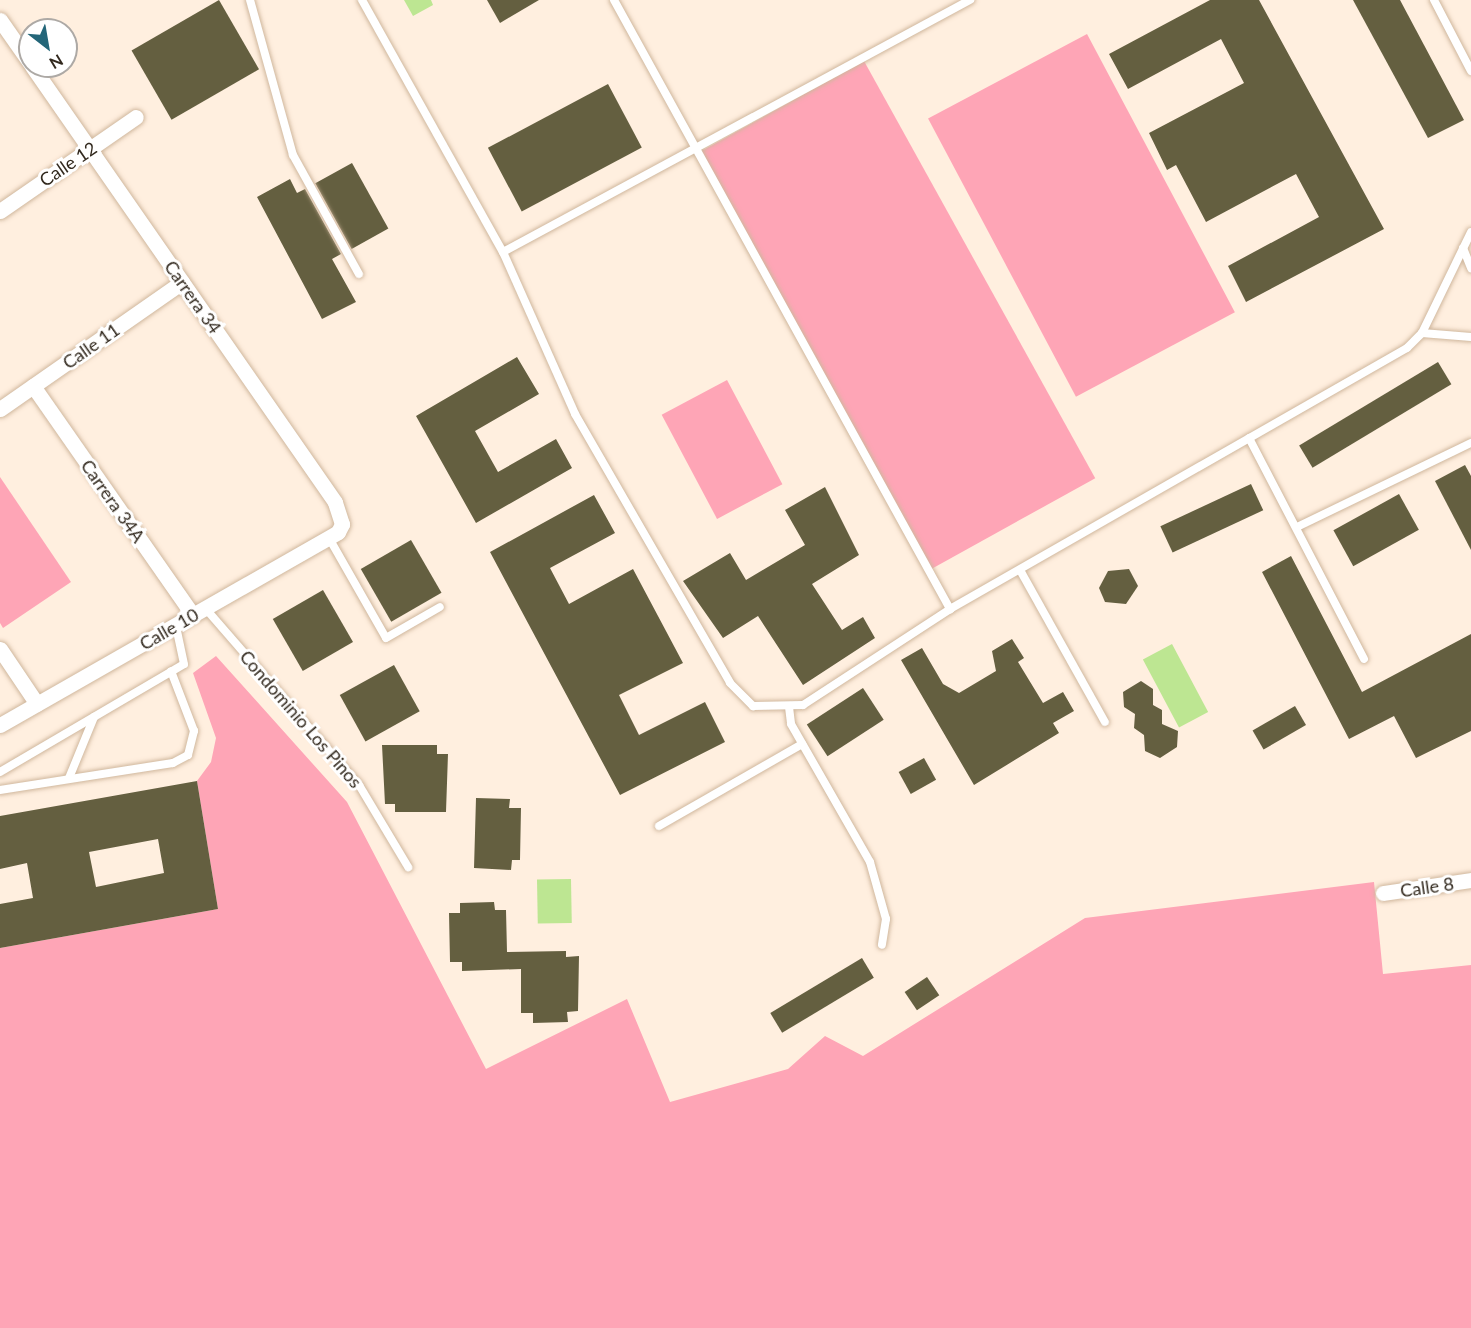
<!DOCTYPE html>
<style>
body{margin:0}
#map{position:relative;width:1471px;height:1328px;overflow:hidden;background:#ffefdf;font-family:Lato,sans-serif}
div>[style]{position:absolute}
.green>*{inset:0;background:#fea5b6;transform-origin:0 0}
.water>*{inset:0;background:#bde692;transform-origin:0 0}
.building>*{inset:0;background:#645f40;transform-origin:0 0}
.roads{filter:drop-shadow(0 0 2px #d0b79d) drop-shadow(0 0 2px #d0b79d)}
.service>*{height:8px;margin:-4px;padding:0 4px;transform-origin:4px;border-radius:4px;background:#fff}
.minor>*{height:15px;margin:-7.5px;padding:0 7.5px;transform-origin:7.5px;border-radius:7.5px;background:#fff}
span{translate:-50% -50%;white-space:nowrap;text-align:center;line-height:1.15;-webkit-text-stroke:6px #fff;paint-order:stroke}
.street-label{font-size:18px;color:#32291e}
.north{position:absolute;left:18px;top:18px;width:60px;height:60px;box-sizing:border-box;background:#fff;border:2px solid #ada9a5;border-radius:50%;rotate:149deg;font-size:16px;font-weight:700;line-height:24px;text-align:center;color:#32291e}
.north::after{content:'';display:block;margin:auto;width:21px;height:27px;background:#246679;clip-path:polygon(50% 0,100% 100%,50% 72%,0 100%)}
</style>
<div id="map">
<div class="green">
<i style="left:1087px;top:34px;width:315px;height:180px;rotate:62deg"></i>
<i style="left:864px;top:61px;width:477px;height:192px;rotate:61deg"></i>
<i style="left:727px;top:380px;width:118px;height:74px;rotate:62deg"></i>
<i style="clip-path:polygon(0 477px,71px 582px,3px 628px,0 623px)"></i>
<i style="clip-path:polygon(216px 656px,347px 802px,486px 1069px,627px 999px,670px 1102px,788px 1069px,825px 1036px,863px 1056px,1085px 918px,1374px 882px,1383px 974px,1471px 965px,1471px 1328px,0 1328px,0 948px,218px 909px,197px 781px,211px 762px,216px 738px,193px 673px)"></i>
</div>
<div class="water">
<i style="clip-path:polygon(404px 0,431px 0,433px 5px,413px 16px)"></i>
<i style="left:1172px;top:644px;width:77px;height:33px;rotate:62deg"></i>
<i style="left:571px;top:879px;width:44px;height:34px;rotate:89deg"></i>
</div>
<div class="building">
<i style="left:219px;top:0;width:80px;height:101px;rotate:60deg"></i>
<i style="clip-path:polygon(487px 0,539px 0,500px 23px)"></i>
<i style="clip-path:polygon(1210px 0,1259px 0,1384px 229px,1246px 302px,1228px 266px,1319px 217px,1296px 174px,1206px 222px,1176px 165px,1167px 170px,1149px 133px,1244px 83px,1221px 39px,1128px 89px,1109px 54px)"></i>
<i style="clip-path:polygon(1353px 0,1400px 0,1464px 120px,1428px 138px)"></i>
<i style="left:608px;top:84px;width:72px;height:136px;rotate:62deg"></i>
<i style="left:352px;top:163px;width:75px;height:42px;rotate:61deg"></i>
<i style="clip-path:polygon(290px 179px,297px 193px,305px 189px,341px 254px,332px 259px,356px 302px,322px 319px,257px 197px)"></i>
<i style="clip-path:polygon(517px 357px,539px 394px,475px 431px,498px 472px,556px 439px,572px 468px,476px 523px,416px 416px)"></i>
<i style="left:1438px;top:362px;width:26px;height:162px;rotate:59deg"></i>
<i style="clip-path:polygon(1465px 465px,1471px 476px,1471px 550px,1435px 481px)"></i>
<i style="left:1251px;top:484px;width:29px;height:100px;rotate:65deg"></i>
<i style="clip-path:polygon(825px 487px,859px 555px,812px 584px,842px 630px,863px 617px,875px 638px,803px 685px,758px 616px,723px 638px,683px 581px,730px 553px,746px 580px,805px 545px,785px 510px)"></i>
<i style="left:1399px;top:494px;width:41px;height:75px;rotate:61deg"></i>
<i style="clip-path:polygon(594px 495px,615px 533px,550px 568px,569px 604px,633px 569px,683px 663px,619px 695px,639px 735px,705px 702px,725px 742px,620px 795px,490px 552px)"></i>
<i style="left:411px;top:540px;width:61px;height:58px;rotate:60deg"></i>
<i style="clip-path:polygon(1291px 556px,1362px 692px,1471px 634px,1471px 731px,1416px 758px,1394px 716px,1349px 739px,1262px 572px)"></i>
<i style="clip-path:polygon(1129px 569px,1138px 586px,1126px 604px,1105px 602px,1099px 588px,1108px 571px)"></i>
<i style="left:323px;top:590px;width:60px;height:58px;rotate:60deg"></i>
<i style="clip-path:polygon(1012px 639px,1024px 658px,1018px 662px,1043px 703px,1063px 692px,1074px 711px,1053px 723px,1059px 733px,974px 785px,901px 660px,922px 648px,943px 684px,959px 693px,996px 671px,992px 651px)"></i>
<i style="left:394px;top:665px;width:53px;height:62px;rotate:61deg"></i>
<i style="clip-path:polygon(1141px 681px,1153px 689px,1153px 705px,1162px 710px,1162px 724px,1178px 731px,1177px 747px,1160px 758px,1145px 751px,1144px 735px,1134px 728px,1135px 714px,1124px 707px,1123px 692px)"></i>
<i style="left:863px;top:688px;width:38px;height:67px;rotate:57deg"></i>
<i style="left:1295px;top:706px;width:22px;height:49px;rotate:60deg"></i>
<i style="clip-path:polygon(382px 745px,437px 745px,437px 754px,448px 754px,446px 812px,395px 812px,395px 804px,385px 804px)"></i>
<i style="left:924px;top:758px;width:25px;height:29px;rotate:61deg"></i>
<i style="clip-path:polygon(evenodd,197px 781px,218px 909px,0 948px,0 904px,33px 898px,27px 863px,0 869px,0 816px,197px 781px,158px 839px,164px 873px,96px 887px,89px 852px,158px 839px)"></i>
<i style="clip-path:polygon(476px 798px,510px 799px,509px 808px,521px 808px,520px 860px,512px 860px,511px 870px,474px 868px)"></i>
<i style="clip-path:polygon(494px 902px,495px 910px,506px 910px,507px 952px,566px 951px,566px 957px,579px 956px,578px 1011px,567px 1012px,568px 1022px,533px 1023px,533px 1013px,521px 1013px,521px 969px,462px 971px,462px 962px,450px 962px,449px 913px,460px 913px,460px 903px)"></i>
<i style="left:862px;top:958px;width:23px;height:107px;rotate:59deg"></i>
<i style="left:927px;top:977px;width:22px;height:27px;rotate:56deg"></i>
</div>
<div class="roads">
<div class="service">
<i style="left:250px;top:0;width:161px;rotate:74.5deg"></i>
<i style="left:293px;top:155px;width:136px;rotate:61deg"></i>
<i style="left:362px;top:0;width:289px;rotate:60.8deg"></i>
<i style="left:503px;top:252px;width:177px;rotate:66deg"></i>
<i style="left:575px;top:414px;width:310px;rotate:60deg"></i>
<i style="left:730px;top:683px;width:33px;rotate:45deg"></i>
<i style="left:753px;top:706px;width:50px;rotate:-1.1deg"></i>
<i style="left:803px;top:705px;width:176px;rotate:-33.1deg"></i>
<i style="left:950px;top:609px;width:526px;rotate:-29.73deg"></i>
<i style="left:1407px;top:348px;width:21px;rotate:-45deg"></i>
<i style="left:1422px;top:333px;width:112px;rotate:-64.1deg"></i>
<i style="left:614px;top:0;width:696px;rotate:61.11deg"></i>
<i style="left:1434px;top:0;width:80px;rotate:62.5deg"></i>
<i style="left:1463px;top:248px;width:22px;rotate:68deg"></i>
<i style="left:503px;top:252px;width:531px;rotate:-28.35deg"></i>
<i style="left:1422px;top:333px;width:49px;rotate:4.7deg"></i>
<i style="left:1249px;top:438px;width:249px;rotate:62.5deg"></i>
<i style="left:1297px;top:527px;width:193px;rotate:-25.8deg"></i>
<i style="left:329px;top:538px;width:115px;rotate:60.3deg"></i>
<i style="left:386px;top:638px;width:62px;rotate:-29.9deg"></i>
<i style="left:1020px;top:570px;width:174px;rotate:60.8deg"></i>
<i style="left:205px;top:608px;width:235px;rotate:49deg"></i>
<i style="left:359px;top:785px;width:96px;rotate:59.1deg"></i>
<i style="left:789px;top:707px;width:17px;rotate:83deg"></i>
<i style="left:791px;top:724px;width:159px;rotate:60.2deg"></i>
<i style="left:870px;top:862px;width:59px;rotate:74.3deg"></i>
<i style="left:886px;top:919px;width:26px;rotate:99deg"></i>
<i style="left:0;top:772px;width:213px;rotate:-30.4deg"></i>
<i style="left:184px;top:664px;width:40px;rotate:-102deg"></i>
<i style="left:69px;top:778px;width:66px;rotate:-67.7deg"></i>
<i style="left:0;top:790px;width:175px;rotate:-8.9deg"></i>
<i style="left:173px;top:763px;width:17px;rotate:-28deg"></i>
<i style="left:188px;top:755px;width:25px;rotate:-76deg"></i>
<i style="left:194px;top:731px;width:64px;rotate:-111deg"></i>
<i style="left:659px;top:826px;width:165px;rotate:-29.8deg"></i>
</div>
<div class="minor">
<i style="left:0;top:20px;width:52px;rotate:55.1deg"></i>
<i style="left:0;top:211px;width:165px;rotate:-34.7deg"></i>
<i style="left:33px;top:386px;width:279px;rotate:55.1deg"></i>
<i style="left:0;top:409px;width:222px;rotate:-34.9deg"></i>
<i style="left:0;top:649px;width:66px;rotate:56.1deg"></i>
<i style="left:0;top:725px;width:389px;rotate:-29.7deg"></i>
<i style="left:338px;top:532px;width:9px;rotate:-63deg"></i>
<i style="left:342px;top:524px;width:23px;rotate:-108deg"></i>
<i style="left:335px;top:502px;width:531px;rotate:-124.8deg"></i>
<i style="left:1383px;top:893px;width:89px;rotate:-8.4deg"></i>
</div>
</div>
<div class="street-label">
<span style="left:68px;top:164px;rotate:-34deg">Calle 12</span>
<span style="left:193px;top:297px;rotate:55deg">Carrera 34</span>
<span style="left:91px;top:346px;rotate:-35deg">Calle 11</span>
<span style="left:113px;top:501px;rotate:55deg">Carrera 34A</span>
<span style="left:169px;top:629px;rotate:-30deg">Calle 10</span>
<span style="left:301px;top:719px;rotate:49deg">Condominio Los Pinos</span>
<span style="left:1427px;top:887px;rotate:-8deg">Calle 8</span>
</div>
<div class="north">N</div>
</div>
